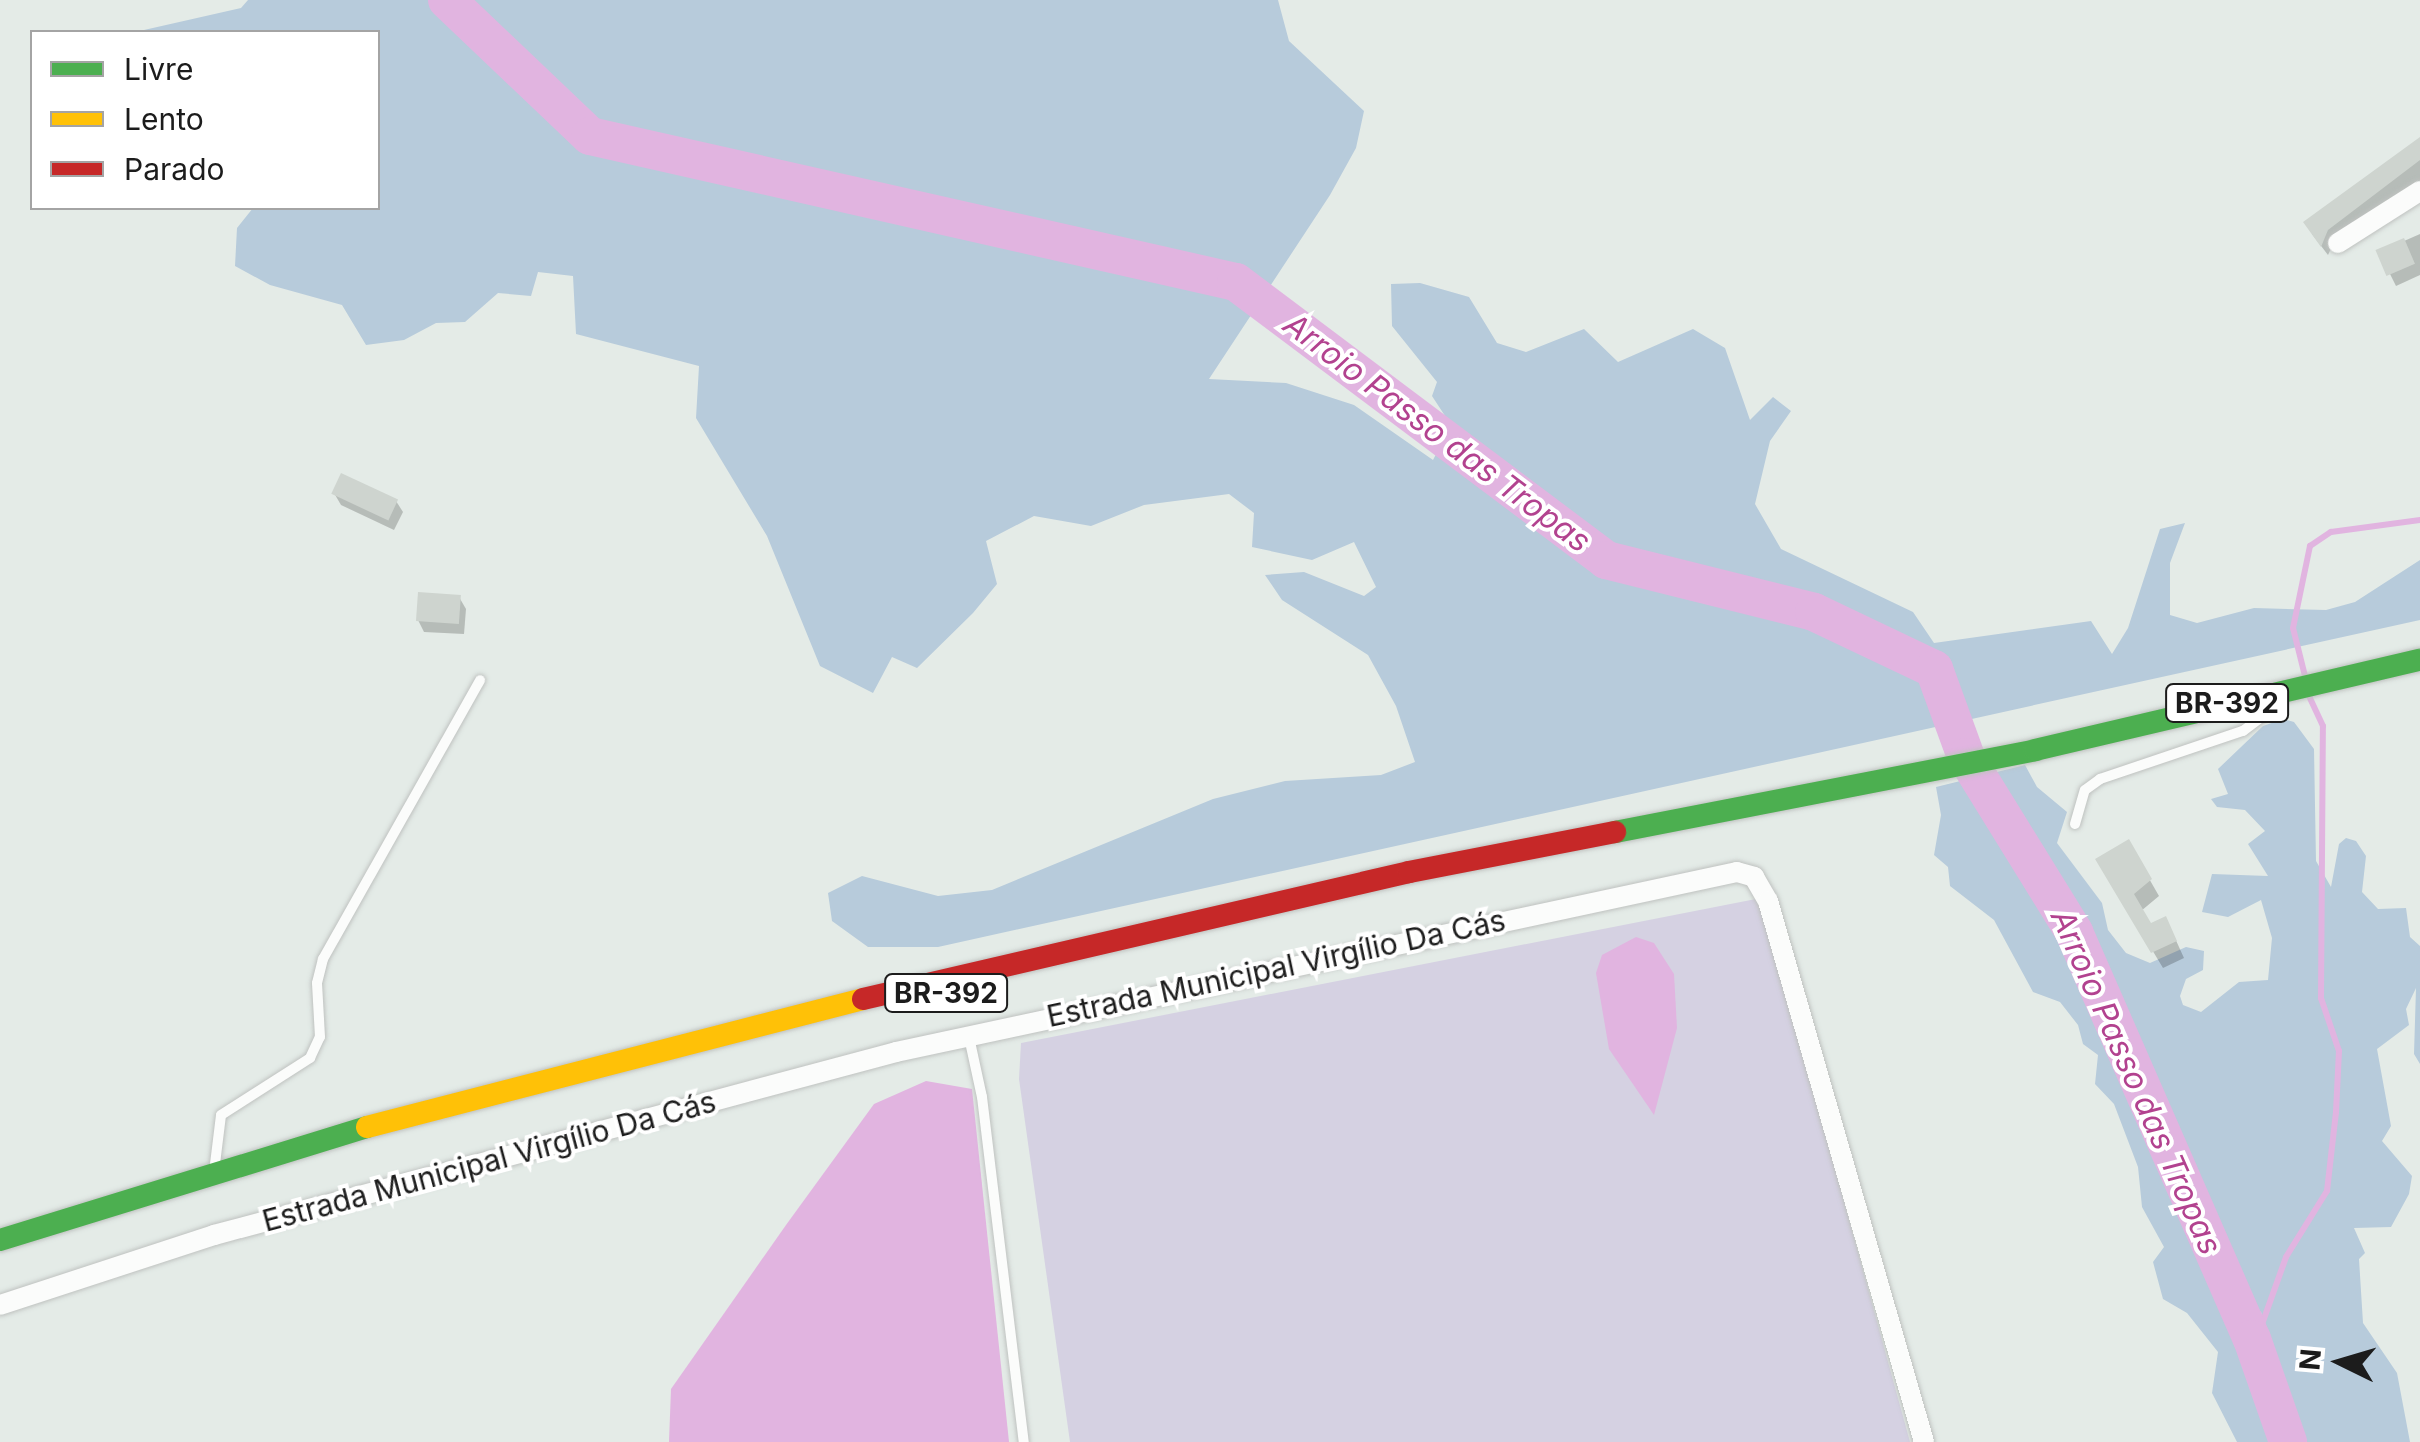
<!DOCTYPE html>
<meta charset="utf-8">
<style>
body{margin:0}
#map{position:relative;width:2420px;height:1442px;overflow:hidden;background:#e4ebe7;font-family:Inter,sans-serif}
div>[style]{position:absolute}
.forest>*{inset:0;background:#b7cbdb}
.wetland>*{inset:0;background:#d5d1e2}
.water>*{inset:0;background:#e1b4e0}
.shadow>*{inset:0;background:#0003}
.stream>*{height:6px;margin:-3px;padding:0 3px;transform-origin:3px;border-radius:3px;background:#e1b4e0}
.river>*{height:38px;margin:-19px;padding:0 19px;transform-origin:19px;border-radius:19px;background:#e1b4e0}
.building>*{inset:0;background:#ced4cf;transform-origin:0 0}
.roads{filter:drop-shadow(0 0 2px #bfc2c0) drop-shadow(0 0 2px #bfc2c0)}
.lane>*{height:10px;margin:-5px;padding:0 5px;transform-origin:5px;border-radius:5px;background:#fbfcfb}
.street>*{height:20px;margin:-10px;padding:0 10px;transform-origin:10px;border-radius:10px;background:#fbfcfb}
.fast>*{height:22px;margin:-11px;padding:0 11px;transform-origin:11px;border-radius:11px;background:#4caf50}
.slow>*{height:22px;margin:-11px;padding:0 11px;transform-origin:11px;border-radius:11px;background:#ffc107}
.jam>*{height:22px;margin:-11px;padding:0 11px;transform-origin:11px;border-radius:11px;background:#c62828}
span{translate:-50% -50%;white-space:nowrap;text-align:center;line-height:1.15;-webkit-text-stroke:8px #fff;paint-order:stroke}
.shield-label span{padding:2px 8px;background:#fff;border:2px solid;border-radius:8px;-webkit-text-stroke-width:0}
.shield-label{font-size:28px;color:#1c1c1c;font-weight:700}
.street-label{font-size:30px;color:#1c1c1c}
.water-label{font-size:32px;color:#b2428f;font-style:italic}
.legend{position:absolute;left:30px;top:30px;width:350px;height:180px;box-sizing:border-box;background:#fff;border:2px solid #a4a4a4;margin:0;padding:12px 18px;list-style:none;font-size:30px;color:#1c1c1c}
.legend li{display:flex;align-items:center;gap:20px;height:50px}
.legend b{width:50px;border:2px solid #a4a4a4}
.north{position:absolute;left:2290px;top:1312px;width:100px;height:100px;-webkit-text-stroke:8px #fff;paint-order:stroke;rotate:275deg;font-size:28px;font-weight:700;line-height:40px;text-align:center;color:#1c1c1c}
.north::after{content:'';display:block;margin:auto;width:35px;height:45px;background:#1c1c1c;clip-path:polygon(50% 0,100% 100%,50% 72%,0 100%)}
</style>
<div id="map">
<div class="forest">
<i style="clip-path:polygon(248px 0,1278px 0,1289px 41px,1364px 111px,1356px 148px,1330px 195px,1209px 379px,1286px 383px,1354px 405px,1433px 460px,1451px 425px,1432px 396px,1437px 382px,1392px 326px,1391px 284px,1420px 283px,1469px 297px,1497px 343px,1526px 352px,1584px 329px,1618px 362px,1693px 329px,1725px 348px,1750px 420px,1773px 397px,1791px 411px,1770px 441px,1755px 504px,1781px 549px,1913px 612px,1934px 643px,2091px 621px,2112px 654px,2128px 628px,2160px 529px,2185px 523px,2170px 563px,2170px 615px,2197px 623px,2254px 608px,2326px 610px,2355px 602px,2420px 560px,2420px 620px,938px 947px,868px 947px,832px 921px,828px 893px,862px 876px,938px 896px,992px 890px,1213px 799px,1285px 781px,1381px 775px,1415px 762px,1396px 706px,1368px 655px,1282px 600px,1265px 575px,1304px 572px,1364px 596px,1376px 587px,1354px 542px,1312px 560px,1252px 547px,1254px 513px,1229px 494px,1144px 505px,1091px 526px,1034px 516px,986px 541px,997px 584px,973px 613px,917px 668px,892px 657px,873px 693px,820px 666px,767px 536px,696px 418px,699px 366px,576px 334px,573px 276px,538px 272px,531px 296px,498px 293px,465px 322px,436px 323px,404px 340px,366px 345px,342px 305px,270px 285px,235px 266px,237px 228px,253px 208px,378px 208px,378px 32px,144px 30px,241px 8px)"></i>
<i style="clip-path:polygon(2283px 719px,2294px 722px,2314px 749px,2316px 861px,2331px 887px,2339px 844px,2346px 838px,2356px 841px,2366px 856px,2362px 892px,2378px 909px,2406px 908px,2410px 937px,2420px 946px,2420px 1064px,2414px 1054px,2416px 988px,2406px 1009px,2409px 1025px,2377px 1049px,2391px 1126px,2382px 1141px,2412px 1176px,2409px 1194px,2391px 1227px,2354px 1228px,2365px 1253px,2359px 1259px,2363px 1323px,2397px 1373px,2410px 1442px,2296px 1442px,2261px 1312px,2240px 1332px,2276px 1442px,2237px 1442px,2212px 1393px,2218px 1352px,2187px 1313px,2163px 1299px,2153px 1262px,2164px 1247px,2142px 1207px,2138px 1167px,2114px 1104px,2095px 1084px,2098px 1055px,2083px 1044px,2078px 1025px,2060px 1002px,2033px 992px,1994px 920px,1950px 886px,1948px 867px,1934px 855px,1941px 815px,1936px 787px,2025px 765px,2037px 787px,2067px 812px,2057px 843px,2102px 903px,2108px 930px,2126px 953px,2150px 963px,2186px 947px,2204px 951px,2203px 970px,2186px 979px,2180px 996px,2183px 1005px,2201px 1012px,2239px 982px,2268px 980px,2272px 938px,2261px 900px,2228px 917px,2202px 912px,2212px 874px,2268px 876px,2248px 844px,2265px 831px,2245px 810px,2217px 807px,2211px 799px,2228px 794px,2218px 769px,2263px 726px)"></i>
</div>
<div class="wetland">
<i style="clip-path:polygon(1761px 898px,1910px 1442px,1070px 1442px,1019px 1079px,1021px 1043px)"></i>
</div>
<div class="water">
<i style="clip-path:polygon(1636px 937px,1654px 943px,1674px 974px,1677px 1028px,1654px 1115px,1609px 1049px,1596px 973px,1602px 955px)"></i>
<i style="clip-path:polygon(926px 1081px,972px 1089px,1009px 1442px,669px 1442px,671px 1389px,786px 1225px,874px 1104px)"></i>
<i style="clip-path:polygon(2261px 1311px,2278px 1388px,2296px 1442px,2276px 1442px,2254px 1386px,2240px 1332px,2243px 1315px)"></i>
</div>
<div class="shadow">
<i style="clip-path:polygon(2420px 140px,2420px 181px,2334px 242px,2328px 255px,2312px 234px)"></i>
<i style="clip-path:polygon(2420px 234px,2420px 275px,2396px 286px,2379px 252px)"></i>
<i style="clip-path:polygon(334px 493px,396px 501px,403px 512px,394px 530px,341px 505px)"></i>
<i style="clip-path:polygon(459px 597px,466px 609px,464px 634px,424px 632px,418px 620px)"></i>
<i style="clip-path:polygon(2128px 842px,2159px 896px,2141px 911px,2150px 927px,2174px 936px,2184px 958px,2163px 968px,2098px 860px)"></i>
</div>
<div class="stream">
<i style="left:2305px;top:676px;width:49px;rotate:-104deg"></i>
<i style="left:2293px;top:628px;width:84px;rotate:-78.3deg"></i>
<i style="left:2310px;top:546px;width:25px;rotate:-34deg"></i>
<i style="left:2331px;top:532px;width:90px;rotate:-7.7deg"></i>
<i style="left:2261px;top:1327px;width:74px;rotate:-70.3deg"></i>
<i style="left:2286px;top:1257px;width:78px;rotate:-58.2deg"></i>
<i style="left:2327px;top:1191px;width:80px;rotate:-83.5deg"></i>
<i style="left:2336px;top:1112px;width:61px;rotate:-87.2deg"></i>
<i style="left:2339px;top:1051px;width:56px;rotate:-108.8deg"></i>
<i style="left:2321px;top:998px;width:272px;rotate:-89.6deg"></i>
<i style="left:2323px;top:726px;width:31px;rotate:-115deg"></i>
</div>
<div class="river">
<i style="left:447px;top:0;width:197px;rotate:43.6deg"></i>
<i style="left:590px;top:136px;width:662px;rotate:12.74deg"></i>
<i style="left:1236px;top:282px;width:463px;rotate:36.9deg"></i>
<i style="left:1606px;top:560px;width:214px;rotate:14deg"></i>
<i style="left:1814px;top:612px;width:133px;rotate:25.4deg"></i>
<i style="left:1934px;top:669px;width:94px;rotate:70deg"></i>
<i style="left:1966px;top:757px;width:206px;rotate:58.3deg"></i>
<i style="left:2074px;top:932px;width:444px;rotate:66.4deg"></i>
<i style="left:2252px;top:1339px;width:109px;rotate:70.7deg"></i>
</div>
<div class="building">
<i style="clip-path:polygon(2420px 137px,2420px 160px,2328px 230px,2321px 247px,2303px 222px)"></i>
<i style="left:2404px;top:238px;width:28px;height:31px;rotate:67deg"></i>
<i style="left:341px;top:473px;width:63px;height:23px;rotate:25deg"></i>
<i style="left:418px;top:592px;width:43px;height:29px;rotate:4deg"></i>
<i style="clip-path:polygon(2129px 839px,2152px 879px,2134px 894px,2151px 923px,2166px 916px,2177px 941px,2151px 953px,2095px 859px)"></i>
</div>
<div class="roads">
<div class="lane">
<i style="left:2075px;top:824px;width:35px;rotate:-74deg"></i>
<i style="left:2085px;top:790px;width:19px;rotate:-36deg"></i>
<i style="left:2100px;top:779px;width:151px;rotate:-18.6deg"></i>
<i style="left:2243px;top:731px;width:39px;rotate:-37deg"></i>
<i style="left:969px;top:1037px;width:61px;rotate:77.8deg"></i>
<i style="left:982px;top:1097px;width:348px;rotate:83.1deg"></i>
<i style="left:215px;top:1164px;width:49px;rotate:-83deg"></i>
<i style="left:221px;top:1115px;width:106px;rotate:-32.6deg"></i>
<i style="left:310px;top:1058px;width:23px;rotate:-65deg"></i>
<i style="left:320px;top:1037px;width:54px;rotate:-93.2deg"></i>
<i style="left:317px;top:983px;width:25px;rotate:-76deg"></i>
<i style="left:323px;top:959px;width:320px;rotate:-60.6deg"></i>
</div>
<div class="street">
<i style="left:2338px;top:243px;width:97px;rotate:-32.4deg"></i>
<i style="left:0;top:1305px;width:225px;rotate:-18.1deg"></i>
<i style="left:214px;top:1235px;width:706px;rotate:-15.02deg"></i>
<i style="left:896px;top:1052px;width:860px;rotate:-12.08deg"></i>
<i style="left:1737px;top:872px;width:18px;rotate:16deg"></i>
<i style="left:1754px;top:877px;width:28px;rotate:60deg"></i>
<i style="left:1768px;top:901px;width:563px;rotate:73.91deg"></i>
</div>
<div class="fast">
<i style="left:1615px;top:832px;width:428px;rotate:-11deg"></i>
<i style="left:2035px;top:750px;width:395px;rotate:-13.2deg"></i>
<i style="left:0;top:1240px;width:384px;rotate:-17.1deg"></i>
</div>
<div class="slow">
<i style="left:367px;top:1127px;width:512px;rotate:-14.47deg"></i>
</div>
<div class="jam">
<i style="left:863px;top:999px;width:561px;rotate:-13.09deg"></i>
<i style="left:1409px;top:872px;width:210px;rotate:-11deg"></i>
</div>
</div>
<div class="shield-label">
<span style="left:2227px;top:703px">BR-392</span>
<span style="left:946px;top:993px">BR-392</span>
</div>
<div class="street-label">
<span style="left:1276px;top:968px;rotate:-12deg">Estrada Municipal Virgílio Da Cás</span>
<span style="left:489px;top:1161px;rotate:-15deg">Estrada Municipal Virgílio Da Cás</span>
</div>
<div class="water-label">
<span style="left:1437px;top:433px;rotate:37deg">Arroio Passo das Tropas</span>
<span style="left:2136px;top:1082px;rotate:66deg">Arroio Passo das Tropas</span>
</div>
<ul class="legend">
<li><b style="height:12px;background:#4caf50"></b>Livre</li>
<li><b style="height:12px;background:#ffc107"></b>Lento</li>
<li><b style="height:12px;background:#c62828"></b>Parado</li>
</ul>
<div class="north">N</div>
</div>
